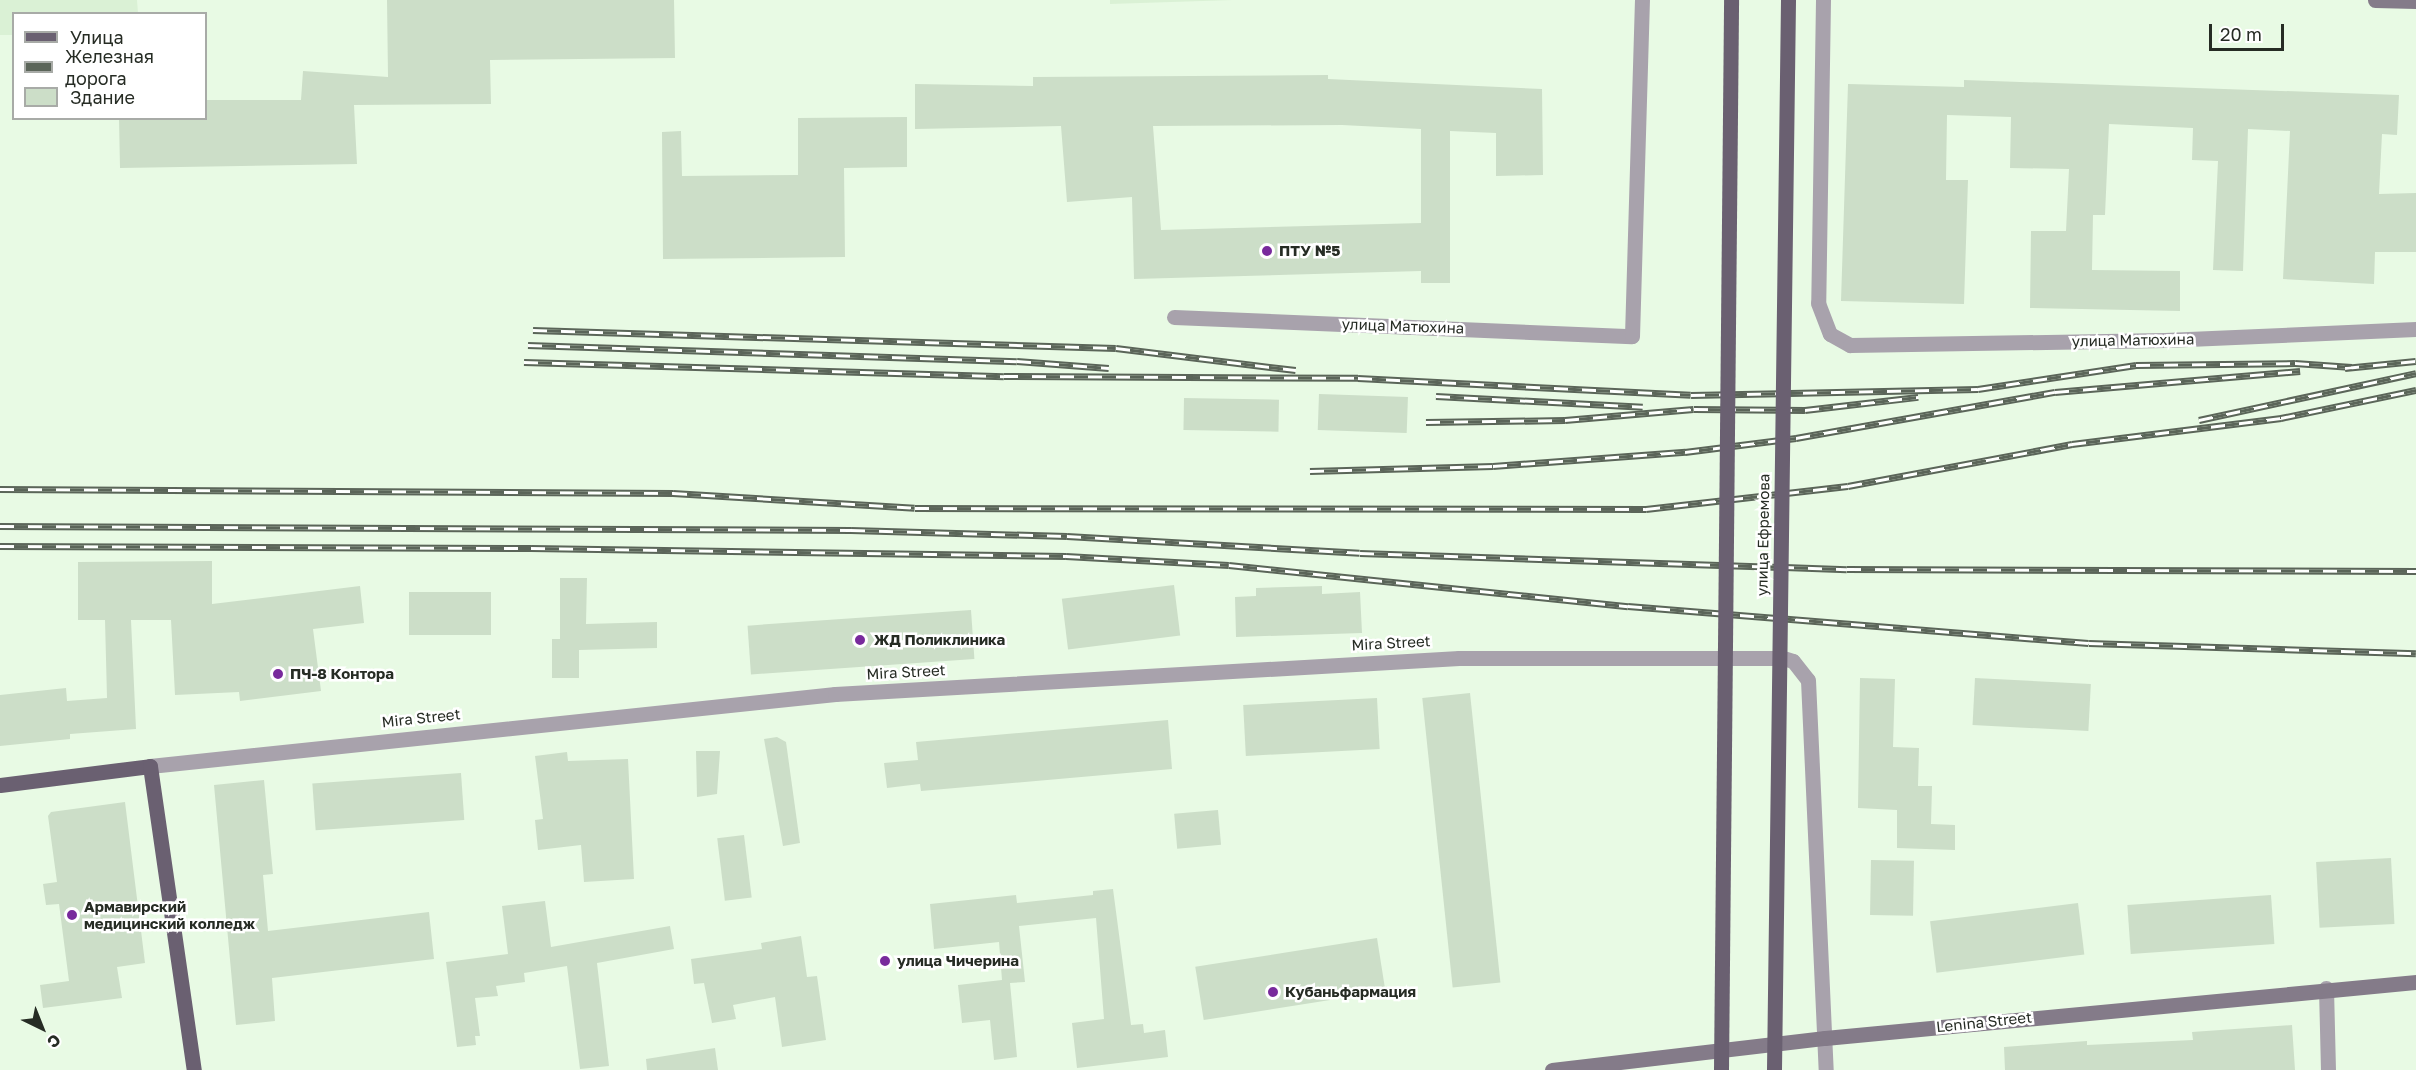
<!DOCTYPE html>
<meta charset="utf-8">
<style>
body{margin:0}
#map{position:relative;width:2416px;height:1070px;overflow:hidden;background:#e8fae4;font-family:"Golos Text",sans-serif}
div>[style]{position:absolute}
.built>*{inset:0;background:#daf1d5}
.building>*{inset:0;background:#ccdec8;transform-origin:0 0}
.street>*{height:15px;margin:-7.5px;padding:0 7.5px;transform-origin:7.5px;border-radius:7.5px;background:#a8a2ac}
.secondary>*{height:15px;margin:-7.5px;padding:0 7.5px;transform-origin:7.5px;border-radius:7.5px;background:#847b89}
.primary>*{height:15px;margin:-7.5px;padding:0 7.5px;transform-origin:7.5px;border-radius:7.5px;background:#6a6071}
.rail>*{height:7px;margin-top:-3.5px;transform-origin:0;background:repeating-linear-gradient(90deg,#fff 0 14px,#5b6559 0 28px);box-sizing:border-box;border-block:2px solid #5b6559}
.primary-bridge>*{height:15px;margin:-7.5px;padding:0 7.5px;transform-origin:7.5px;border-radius:7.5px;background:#6a6071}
.dots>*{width:16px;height:16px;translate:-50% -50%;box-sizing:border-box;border:3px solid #fff;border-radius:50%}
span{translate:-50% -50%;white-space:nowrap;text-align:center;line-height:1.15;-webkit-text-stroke:5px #fff;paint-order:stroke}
.poi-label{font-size:15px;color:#262c24;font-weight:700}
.left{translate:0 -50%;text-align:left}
.street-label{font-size:15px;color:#262c24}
.legend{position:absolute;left:12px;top:12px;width:195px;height:108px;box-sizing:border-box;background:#fff;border:2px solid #a8aba7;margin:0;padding:8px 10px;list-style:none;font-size:18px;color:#262c24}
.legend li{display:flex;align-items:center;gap:12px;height:30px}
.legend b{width:30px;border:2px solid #a8aba7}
.north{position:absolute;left:12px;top:998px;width:60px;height:60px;-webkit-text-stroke:4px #fff;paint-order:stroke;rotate:137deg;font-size:16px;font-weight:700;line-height:24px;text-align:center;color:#262c24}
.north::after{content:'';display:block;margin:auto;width:21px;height:27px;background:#262c24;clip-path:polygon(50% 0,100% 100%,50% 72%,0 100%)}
.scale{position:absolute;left:2209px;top:24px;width:75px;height:27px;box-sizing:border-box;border:3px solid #262c24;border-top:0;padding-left:8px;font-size:18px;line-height:21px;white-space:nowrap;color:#262c24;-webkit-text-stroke:4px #fff;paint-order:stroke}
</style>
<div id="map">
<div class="built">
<i style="clip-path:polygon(0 0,137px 0,138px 13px,14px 14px,13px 35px,0 35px)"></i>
<i style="clip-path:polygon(1110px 0,1233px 0,1110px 4px)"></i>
</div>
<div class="building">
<i style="clip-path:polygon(387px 0,674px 0,675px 58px,490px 60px,491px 104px,354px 105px,357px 164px,120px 168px,119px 118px,206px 118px,206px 100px,301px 100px,303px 71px,388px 77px)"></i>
<i style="clip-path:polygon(evenodd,1328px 75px,1328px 79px,1542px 89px,1543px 175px,1496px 176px,1496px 133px,1450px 131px,1450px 283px,1421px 283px,1421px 271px,1134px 279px,1132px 197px,1067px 202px,1061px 126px,915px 129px,915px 84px,1033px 86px,1033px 77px,1328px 75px,1342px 125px,1421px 129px,1421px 223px,1161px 230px,1153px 126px,1342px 125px)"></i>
<i style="clip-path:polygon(1964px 80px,2399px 95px,2397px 135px,2382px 134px,2379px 194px,2416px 193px,2416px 252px,2375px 252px,2374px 284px,2283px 279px,2290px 131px,2248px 129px,2243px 271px,2213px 270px,2218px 161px,2192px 160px,2193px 128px,2109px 124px,2105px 215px,2093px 215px,2092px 270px,2180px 271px,2180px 311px,2030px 308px,2031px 231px,2066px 231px,2069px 169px,2010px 168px,2011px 117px,1947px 115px,1946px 180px,1968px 180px,1964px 304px,1841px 301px,1848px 84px,1964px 87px)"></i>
<i style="clip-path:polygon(907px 117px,907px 167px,844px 168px,845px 257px,663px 259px,662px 132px,681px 131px,682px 176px,798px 175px,798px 118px)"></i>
<i style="left:1319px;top:394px;width:89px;height:36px;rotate:2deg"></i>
<i style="left:1184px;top:398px;width:95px;height:32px;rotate:1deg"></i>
<i style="clip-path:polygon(212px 561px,212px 604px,360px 586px,364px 623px,313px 629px,321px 691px,240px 701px,239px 692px,175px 695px,171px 620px,131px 620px,136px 729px,70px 734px,70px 739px,0 746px,0 695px,66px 688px,67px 701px,107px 698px,105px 620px,78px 620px,78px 562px)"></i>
<i style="clip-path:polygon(560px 578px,587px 578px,586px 624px,657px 622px,657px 648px,579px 650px,579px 678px,552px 678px,552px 639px,560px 639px)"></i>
<i style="left:1174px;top:585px;width:51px;height:113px;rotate:83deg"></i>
<i style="clip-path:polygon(1322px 586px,1322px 594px,1360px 592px,1362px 633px,1236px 637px,1235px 597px,1256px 596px,1256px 588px)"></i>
<i style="left:491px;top:592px;width:43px;height:82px;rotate:90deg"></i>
<i style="left:971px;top:610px;width:49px;height:224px;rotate:86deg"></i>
<i style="clip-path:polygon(1860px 678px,1895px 679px,1893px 747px,1919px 748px,1918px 786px,1932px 786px,1931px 824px,1955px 825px,1955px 850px,1897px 848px,1897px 810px,1858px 808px)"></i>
<i style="left:1975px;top:678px;width:116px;height:47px;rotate:3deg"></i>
<i style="left:1470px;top:693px;width:291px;height:48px;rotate:84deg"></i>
<i style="left:1377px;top:698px;width:51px;height:134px;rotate:87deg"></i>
<i style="clip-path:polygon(1168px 720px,1172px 769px,921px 791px,920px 784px,887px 788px,884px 763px,918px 760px,916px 742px)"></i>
<i style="clip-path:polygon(777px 737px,786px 742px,800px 843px,783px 846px,764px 739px)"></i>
<i style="clip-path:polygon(696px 751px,720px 751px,717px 794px,697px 797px)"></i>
<i style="clip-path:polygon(567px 752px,568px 761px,628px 759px,634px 879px,584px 882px,581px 845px,538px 850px,535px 820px,543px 819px,535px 756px)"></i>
<i style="left:461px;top:773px;width:47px;height:149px;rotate:86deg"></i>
<i style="clip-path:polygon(264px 780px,273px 874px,263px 875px,268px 931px,429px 912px,434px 959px,272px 978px,275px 1021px,236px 1025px,214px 785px)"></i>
<i style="clip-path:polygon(125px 802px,145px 963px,117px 967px,122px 998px,43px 1008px,40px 985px,69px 981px,59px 904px,46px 905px,43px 884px,57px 882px,48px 816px,51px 812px)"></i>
<i style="left:1218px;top:810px;width:35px;height:44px;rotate:85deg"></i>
<i style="left:744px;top:835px;width:63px;height:27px;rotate:83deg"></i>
<i style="left:2391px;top:858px;width:66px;height:75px;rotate:87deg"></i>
<i style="left:1871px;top:860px;width:43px;height:55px;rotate:1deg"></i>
<i style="clip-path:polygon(1113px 889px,1131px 1025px,1143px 1024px,1144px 1033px,1165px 1030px,1168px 1057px,1077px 1068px,1072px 1023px,1104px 1019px,1096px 918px,1019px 926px,1025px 982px,1010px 983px,1017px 1057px,994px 1060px,990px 1020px,962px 1023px,958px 985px,1002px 980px,999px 942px,934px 949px,930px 904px,1016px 895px,1017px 903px,1093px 895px,1093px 891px)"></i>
<i style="left:2271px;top:895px;width:49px;height:144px;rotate:86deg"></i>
<i style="clip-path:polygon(545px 901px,551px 947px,670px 926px,674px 949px,597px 963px,609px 1066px,580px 1069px,567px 966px,524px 973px,525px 982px,496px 986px,498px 996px,475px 998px,480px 1036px,475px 1036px,476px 1045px,457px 1047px,446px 962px,508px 954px,502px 906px)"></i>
<i style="left:2078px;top:903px;width:52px;height:149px;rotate:83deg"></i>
<i style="clip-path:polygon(801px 936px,807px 977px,817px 976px,826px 1040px,782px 1047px,775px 997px,733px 1005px,736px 1019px,712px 1023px,704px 983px,694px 984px,691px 959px,762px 949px,761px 943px)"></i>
<i style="left:1377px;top:938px;width:54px;height:184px;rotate:81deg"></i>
<i style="clip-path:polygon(2292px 1025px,2295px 1070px,2005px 1070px,2004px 1047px,2087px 1041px,2087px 1045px,2193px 1040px,2192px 1032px)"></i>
<i style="clip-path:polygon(715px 1048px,718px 1070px,647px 1070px,646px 1059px)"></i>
</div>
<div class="street">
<i style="left:1823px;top:0;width:303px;rotate:90.9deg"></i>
<i style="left:1818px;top:303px;width:33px;rotate:69deg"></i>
<i style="left:1830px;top:334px;width:23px;rotate:29deg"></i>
<i style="left:1850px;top:345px;width:315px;rotate:-0.9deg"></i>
<i style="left:2165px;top:340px;width:251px;rotate:-2.5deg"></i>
<i style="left:1174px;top:317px;width:458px;rotate:2.4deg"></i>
<i style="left:1632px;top:336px;width:336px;rotate:-88.3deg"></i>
<i style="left:150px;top:766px;width:689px;rotate:-6deg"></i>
<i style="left:835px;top:694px;width:625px;rotate:-3.3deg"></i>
<i style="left:1459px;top:658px;width:324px"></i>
<i style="left:1783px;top:658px;width:10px;rotate:17deg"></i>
<i style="left:1793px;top:661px;width:24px;rotate:52deg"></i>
<i style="left:1808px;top:680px;width:390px;rotate:87.4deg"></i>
<i style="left:2326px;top:988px;width:82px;rotate:88.6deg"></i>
</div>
<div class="secondary">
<i style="left:2375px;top:0;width:41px;rotate:1.4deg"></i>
<i style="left:1552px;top:1070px;width:275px;rotate:-6.7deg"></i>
<i style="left:1825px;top:1038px;width:594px;rotate:-5.41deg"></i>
</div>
<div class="primary">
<i style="left:0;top:785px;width:151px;rotate:-7.2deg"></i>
<i style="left:150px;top:766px;width:307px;rotate:81.8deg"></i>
</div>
<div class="rail">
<i style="left:533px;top:330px;width:583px;rotate:1.77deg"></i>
<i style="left:1116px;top:348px;width:181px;rotate:7deg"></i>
<i style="left:528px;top:345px;width:489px;rotate:1.9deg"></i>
<i style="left:1017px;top:361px;width:92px;rotate:4.4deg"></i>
<i style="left:524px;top:362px;width:480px;rotate:1.7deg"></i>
<i style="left:1004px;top:376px;width:354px;rotate:0.3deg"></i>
<i style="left:1358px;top:378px;width:333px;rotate:2.9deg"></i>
<i style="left:1691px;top:395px;width:287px;rotate:-1.2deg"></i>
<i style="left:1978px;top:389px;width:160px;rotate:-8.6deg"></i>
<i style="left:2136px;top:365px;width:159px;rotate:-0.7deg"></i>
<i style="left:2295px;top:363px;width:57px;rotate:4deg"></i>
<i style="left:2345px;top:368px;width:71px;rotate:-5.6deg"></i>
<i style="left:1436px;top:396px;width:207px;rotate:3deg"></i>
<i style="left:2199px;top:420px;width:222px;rotate:-12.2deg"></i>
<i style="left:1426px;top:422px;width:139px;rotate:-0.8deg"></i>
<i style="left:1565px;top:420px;width:129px;rotate:-4.9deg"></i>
<i style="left:1694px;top:409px;width:111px;rotate:0.5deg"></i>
<i style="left:1805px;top:410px;width:114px;rotate:-6.6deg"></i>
<i style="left:1310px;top:471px;width:183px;rotate:-1.6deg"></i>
<i style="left:1493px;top:466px;width:193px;rotate:-4.2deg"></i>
<i style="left:1685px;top:452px;width:112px;rotate:-7.2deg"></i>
<i style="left:1796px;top:438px;width:263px;rotate:-10.1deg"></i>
<i style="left:2055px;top:392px;width:246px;rotate:-4.9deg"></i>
<i style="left:0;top:489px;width:673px;rotate:0.34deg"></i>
<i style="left:673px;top:493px;width:242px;rotate:3.5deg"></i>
<i style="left:915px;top:508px;width:731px;rotate:0.08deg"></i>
<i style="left:1646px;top:509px;width:203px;rotate:-6.5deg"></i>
<i style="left:1848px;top:486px;width:228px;rotate:-10.6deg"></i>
<i style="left:2072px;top:444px;width:211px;rotate:-7.1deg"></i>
<i style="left:2281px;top:418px;width:138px;rotate:-11.7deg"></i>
<i style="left:0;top:526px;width:851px;rotate:0.27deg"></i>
<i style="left:851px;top:530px;width:216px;rotate:1.6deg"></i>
<i style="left:1067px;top:536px;width:293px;rotate:3.3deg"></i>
<i style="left:1360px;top:553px;width:487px;rotate:1.9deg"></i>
<i style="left:1847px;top:569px;width:569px;rotate:0.2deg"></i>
<i style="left:0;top:546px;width:531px;rotate:0.22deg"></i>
<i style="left:531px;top:548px;width:535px;rotate:0.86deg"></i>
<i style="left:1066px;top:556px;width:163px;rotate:3.2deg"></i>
<i style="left:1229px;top:565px;width:401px;rotate:5.9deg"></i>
<i style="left:1628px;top:606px;width:462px;rotate:4.6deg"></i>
<i style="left:2089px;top:643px;width:327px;rotate:1.8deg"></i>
</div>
<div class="primary-bridge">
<i style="left:1721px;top:1070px;width:1070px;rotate:-89.46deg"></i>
<i style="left:1774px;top:1070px;width:1070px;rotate:-89.25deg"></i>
</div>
<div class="dots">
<i style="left:1267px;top:251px;background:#782a9c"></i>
<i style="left:860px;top:640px;background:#782a9c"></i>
<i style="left:278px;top:674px;background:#782a9c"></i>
<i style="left:72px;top:915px;background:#782a9c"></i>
<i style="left:885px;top:961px;background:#782a9c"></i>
<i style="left:1273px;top:992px;background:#782a9c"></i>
</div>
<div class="poi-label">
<span class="left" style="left:1279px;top:251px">ПТУ №5</span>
<span class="left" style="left:874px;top:640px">ЖД Поликлиника</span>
<span class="left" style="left:290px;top:674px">ПЧ-8 Контора</span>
<span class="left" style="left:84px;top:915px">Армавирский<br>медицинский колледж</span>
<span class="left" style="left:897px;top:961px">улица Чичерина</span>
<span class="left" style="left:1285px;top:992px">Кубаньфармация</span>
</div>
<div class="street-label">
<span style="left:1403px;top:326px;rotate:2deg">улица Матюхина</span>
<span style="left:2133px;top:340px;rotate:-1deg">улица Матюхина</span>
<span style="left:1763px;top:535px;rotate:-89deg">улица Ефремова</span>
<span style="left:1391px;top:643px;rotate:-3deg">Mira Street</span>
<span style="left:906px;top:672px;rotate:-3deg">Mira Street</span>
<span style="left:421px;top:718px;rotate:-6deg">Mira Street</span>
<span style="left:1984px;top:1022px;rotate:-6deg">Lenina Street</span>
</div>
<ul class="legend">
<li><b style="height:8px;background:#6a6071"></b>Улица</li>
<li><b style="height:8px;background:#5b6559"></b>Железная дорога</li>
<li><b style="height:16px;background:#ccdec8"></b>Здание</li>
</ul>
<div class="north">С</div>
<div class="scale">20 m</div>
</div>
